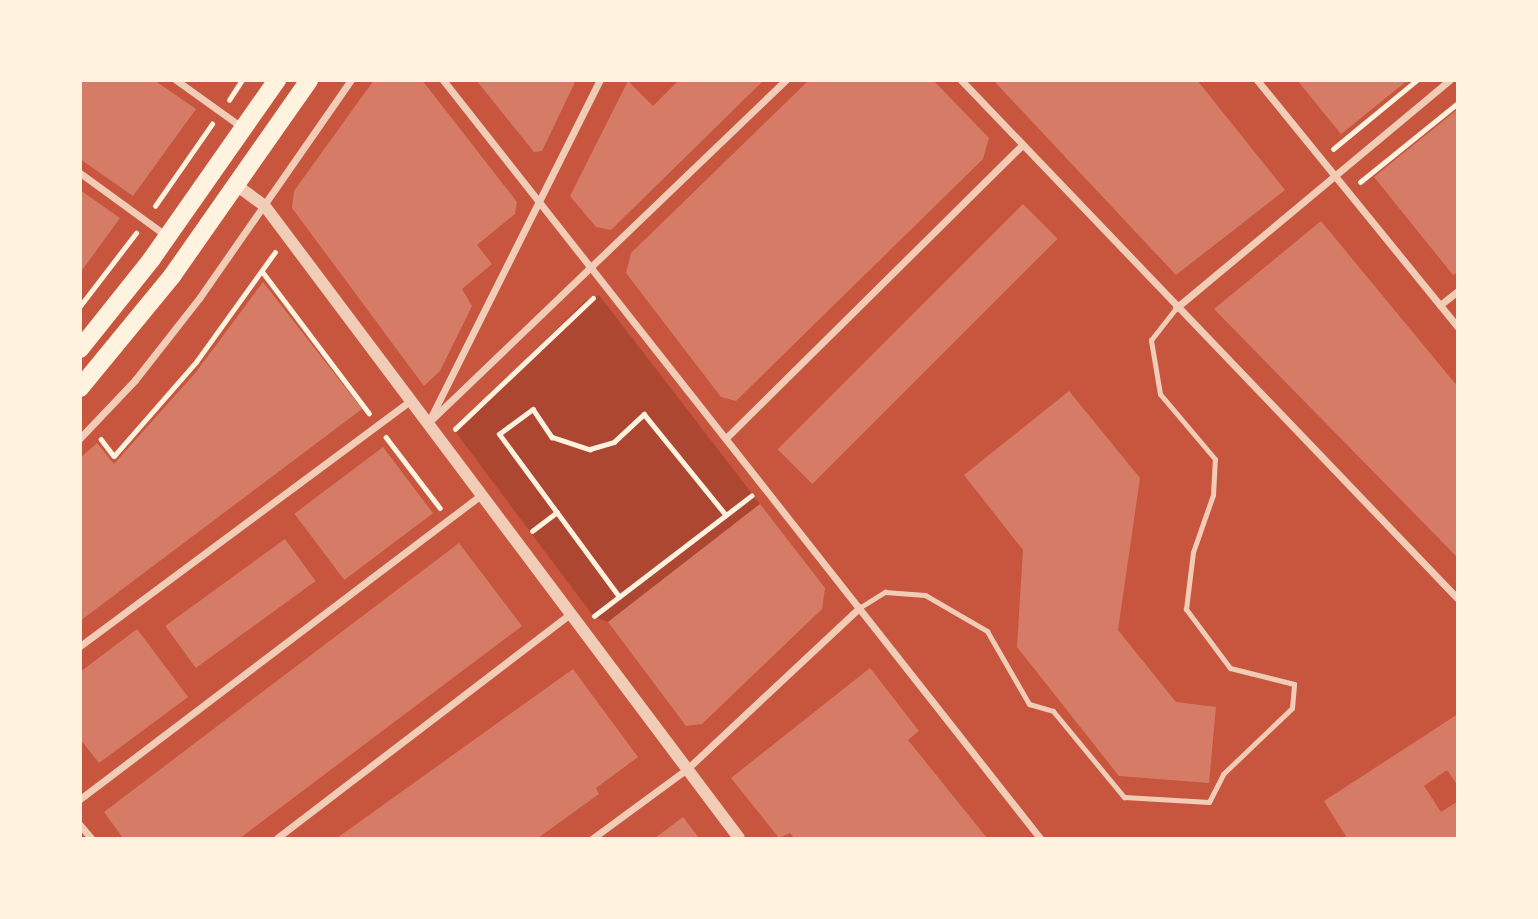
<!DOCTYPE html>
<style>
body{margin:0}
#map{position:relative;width:1538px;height:919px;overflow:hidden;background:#c8553d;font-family:"IBM Plex Sans",sans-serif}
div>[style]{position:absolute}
.green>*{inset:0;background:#ae4732}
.building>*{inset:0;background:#d67c66;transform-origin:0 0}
.path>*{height:4.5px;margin:-2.25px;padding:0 2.25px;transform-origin:2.25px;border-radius:2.25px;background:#fff3e0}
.service>*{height:5px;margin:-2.5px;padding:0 2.5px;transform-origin:2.5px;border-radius:2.5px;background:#f1ccb7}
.minor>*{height:7px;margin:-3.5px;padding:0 3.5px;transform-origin:3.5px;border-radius:3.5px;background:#f1ccb7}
.tertiary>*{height:12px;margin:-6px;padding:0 6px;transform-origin:6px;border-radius:6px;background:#f1ccb7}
.primary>*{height:18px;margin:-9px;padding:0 9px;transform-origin:9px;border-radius:9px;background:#fff3e0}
span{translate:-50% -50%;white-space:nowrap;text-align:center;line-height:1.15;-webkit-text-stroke:7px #fff3e0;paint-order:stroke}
.frame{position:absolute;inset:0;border:82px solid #fff3e0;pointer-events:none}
</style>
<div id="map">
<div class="green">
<i style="clip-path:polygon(599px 295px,760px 504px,608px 622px,594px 617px,454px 430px,585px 301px)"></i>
</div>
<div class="building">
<i style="clip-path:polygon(80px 80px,154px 80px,196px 109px,133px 196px,80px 159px)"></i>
<i style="clip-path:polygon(374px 80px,422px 80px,517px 202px,515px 214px,477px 245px,492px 264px,462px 289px,472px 306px,440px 371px,424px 386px,292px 208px,294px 191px)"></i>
<i style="clip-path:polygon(476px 80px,576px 80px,542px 151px,534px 152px)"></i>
<i style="clip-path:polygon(679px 80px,764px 80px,611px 230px,596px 227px,570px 196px,628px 81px,653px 106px)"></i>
<i style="clip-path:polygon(809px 80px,933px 80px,989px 138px,983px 159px,736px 401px,721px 397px,626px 273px,631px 253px)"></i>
<i style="clip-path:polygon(993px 80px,1197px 80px,1285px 190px,1176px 275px)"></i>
<i style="clip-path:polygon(1297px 80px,1408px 80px,1341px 134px)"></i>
<i style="clip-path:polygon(1458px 109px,1458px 272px,1453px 275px,1374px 177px)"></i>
<i style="clip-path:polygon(80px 190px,120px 218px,80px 273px)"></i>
<i style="left:1023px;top:204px;width:49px;height:347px;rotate:45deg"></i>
<i style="clip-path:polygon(1321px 221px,1458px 387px,1458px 558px,1214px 309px)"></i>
<i style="clip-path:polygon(263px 282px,362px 409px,80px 621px,80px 458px,97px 443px,114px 464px,196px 372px)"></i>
<i style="clip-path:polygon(1069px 391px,1140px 478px,1118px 630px,1176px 702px,1216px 707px,1209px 783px,1119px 776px,1017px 647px,1023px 550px,964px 475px)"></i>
<i style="left:383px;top:447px;width:83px;height:111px;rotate:53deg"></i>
<i style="clip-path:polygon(760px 504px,825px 588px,822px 609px,702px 724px,686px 726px,608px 622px)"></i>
<i style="left:285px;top:539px;width:52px;height:148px;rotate:54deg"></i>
<i style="clip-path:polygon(459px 543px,522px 626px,240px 838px,123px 838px,104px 812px)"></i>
<i style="clip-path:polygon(137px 629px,188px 697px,99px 763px,80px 739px,80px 672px)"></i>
<i style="clip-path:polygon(870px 668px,919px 731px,908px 740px,987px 838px,794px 838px,790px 833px,779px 838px,731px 778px)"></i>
<i style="clip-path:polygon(573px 669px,638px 757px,596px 788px,599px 794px,538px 838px,337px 838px)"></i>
<i style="clip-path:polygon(1458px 714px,1458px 786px,1447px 770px,1424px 786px,1441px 812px,1458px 801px,1458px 838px,1347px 838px,1324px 801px)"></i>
<i style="clip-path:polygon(683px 817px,699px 838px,655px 838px)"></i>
</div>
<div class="path">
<i style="left:229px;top:100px;width:24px;rotate:-57deg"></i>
<i style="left:1333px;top:149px;width:109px;rotate:-39.4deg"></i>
<i style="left:1360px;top:182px;width:126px;rotate:-38.9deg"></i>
<i style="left:155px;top:206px;width:100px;rotate:-55.2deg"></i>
<i style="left:262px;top:271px;width:178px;rotate:53deg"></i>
<i style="left:80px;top:306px;width:92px;rotate:-52.5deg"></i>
<i style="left:455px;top:429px;width:190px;rotate:-43.5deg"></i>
<i style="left:386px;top:437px;width:89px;rotate:52.7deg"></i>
<i style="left:101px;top:439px;width:21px;rotate:53deg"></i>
<i style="left:114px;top:456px;width:125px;rotate:-48.9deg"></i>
<i style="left:196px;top:362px;width:135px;rotate:-54.3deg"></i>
<i style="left:532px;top:531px;width:31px;rotate:-37deg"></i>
<i style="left:619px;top:597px;width:202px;rotate:-126.4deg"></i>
<i style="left:499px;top:434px;width:42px;rotate:-36.3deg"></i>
<i style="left:533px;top:409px;width:34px;rotate:56deg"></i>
<i style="left:552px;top:437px;width:40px;rotate:18deg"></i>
<i style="left:590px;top:449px;width:25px;rotate:-16deg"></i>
<i style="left:614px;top:442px;width:41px;rotate:-43deg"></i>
<i style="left:644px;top:414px;width:130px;rotate:50.9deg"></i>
<i style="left:594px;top:616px;width:198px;rotate:-37.4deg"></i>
</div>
<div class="service">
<i style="left:859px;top:608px;width:31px;rotate:-32deg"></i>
<i style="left:885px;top:592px;width:40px;rotate:4.3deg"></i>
<i style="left:925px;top:595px;width:72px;rotate:30.1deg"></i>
<i style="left:987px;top:631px;width:84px;rotate:60.1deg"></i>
<i style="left:1029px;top:704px;width:25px;rotate:16deg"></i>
<i style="left:1053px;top:711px;width:112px;rotate:50.5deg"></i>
<i style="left:1124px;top:797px;width:85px;rotate:3.4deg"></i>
<i style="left:1209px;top:802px;width:31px;rotate:-63deg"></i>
<i style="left:1223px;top:774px;width:95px;rotate:-43.7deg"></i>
<i style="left:1292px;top:708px;width:24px;rotate:-85deg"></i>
<i style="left:1294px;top:684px;width:66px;rotate:-166deg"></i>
<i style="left:1230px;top:668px;width:74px;rotate:-126.7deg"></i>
<i style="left:1186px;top:609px;width:57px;rotate:-83deg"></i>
<i style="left:1193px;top:552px;width:60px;rotate:-70.7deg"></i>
<i style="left:1213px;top:495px;width:36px;rotate:-87deg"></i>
<i style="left:1215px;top:459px;width:85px;rotate:-130.2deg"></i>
<i style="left:1160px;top:394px;width:55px;rotate:-99.5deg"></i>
<i style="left:1151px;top:340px;width:41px;rotate:-52deg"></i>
</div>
<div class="minor">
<i style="left:176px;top:80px;width:82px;rotate:35.6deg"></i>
<i style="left:443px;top:80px;width:965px;rotate:51.78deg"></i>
<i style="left:961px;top:80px;width:719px;rotate:46.24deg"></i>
<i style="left:1257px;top:80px;width:318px;rotate:50.9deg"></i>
<i style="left:80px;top:173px;width:109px;rotate:36deg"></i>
<i style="left:1440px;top:305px;width:23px;rotate:-38deg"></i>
<i style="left:1176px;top:308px;width:356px;rotate:-39.8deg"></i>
<i style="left:431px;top:417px;width:377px;rotate:-63.4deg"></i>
<i style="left:428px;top:423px;width:496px;rotate:-43.8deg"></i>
<i style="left:80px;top:438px;width:80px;rotate:-46.5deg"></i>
<i style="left:135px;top:380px;width:105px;rotate:-51.9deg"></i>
<i style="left:200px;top:297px;width:264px;rotate:-55.2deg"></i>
<i style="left:726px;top:438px;width:416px;rotate:-44.7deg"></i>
<i style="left:80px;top:646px;width:412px;rotate:-36.6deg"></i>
<i style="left:80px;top:799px;width:503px;rotate:-37.17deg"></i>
<i style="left:80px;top:825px;width:17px;rotate:50deg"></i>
<i style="left:277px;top:838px;width:369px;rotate:-37.4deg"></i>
<i style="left:593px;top:838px;width:117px;rotate:-36.3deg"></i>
<i style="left:687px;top:769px;width:236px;rotate:-43.1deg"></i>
</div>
<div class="tertiary">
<i style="left:236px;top:185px;width:34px;rotate:36deg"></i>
<i style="left:264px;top:205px;width:791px;rotate:53.12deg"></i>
</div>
<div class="primary">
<i style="left:80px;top:349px;width:114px;rotate:-51.4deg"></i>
<i style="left:151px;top:260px;width:220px;rotate:-55deg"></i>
<i style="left:80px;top:388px;width:145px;rotate:-50.6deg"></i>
<i style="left:172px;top:276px;width:239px;rotate:-55deg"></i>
</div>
<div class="frame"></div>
</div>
